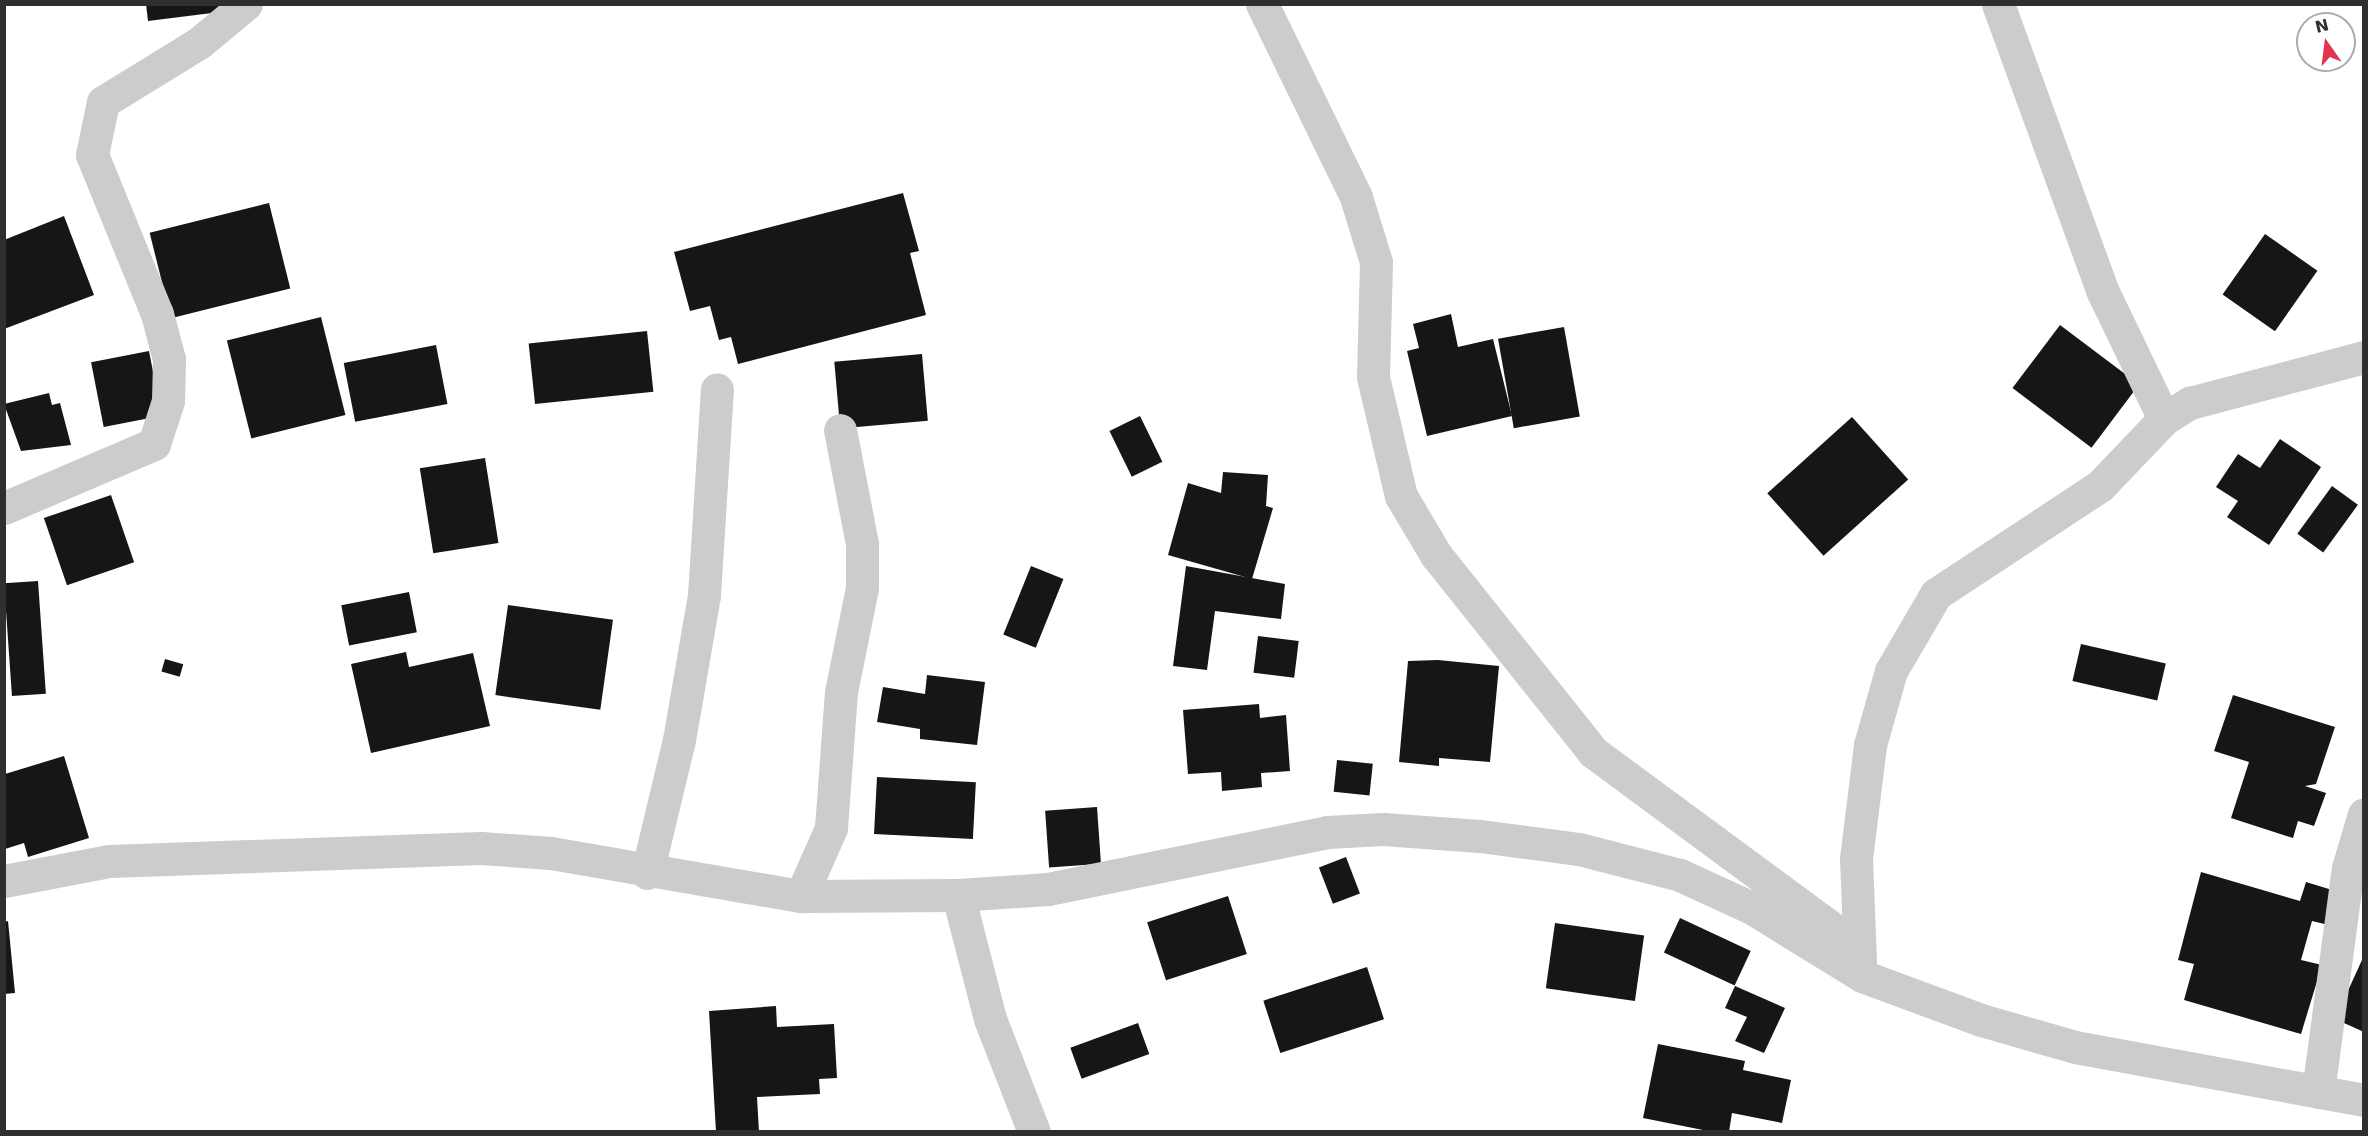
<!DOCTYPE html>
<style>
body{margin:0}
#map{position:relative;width:2368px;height:1136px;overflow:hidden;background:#fff;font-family:"DejaVu Sans",sans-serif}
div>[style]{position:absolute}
.building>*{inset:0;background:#161616;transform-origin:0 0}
.street>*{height:33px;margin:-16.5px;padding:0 16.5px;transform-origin:16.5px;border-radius:16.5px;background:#ccc}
span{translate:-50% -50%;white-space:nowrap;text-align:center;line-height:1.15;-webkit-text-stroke:6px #fff;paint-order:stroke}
.frame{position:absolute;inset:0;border:6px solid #2f2f2f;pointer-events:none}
.north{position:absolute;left:2296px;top:12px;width:60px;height:60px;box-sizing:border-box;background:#fff;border:2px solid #acacac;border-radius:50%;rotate:346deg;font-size:16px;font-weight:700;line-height:24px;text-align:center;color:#2f2f2f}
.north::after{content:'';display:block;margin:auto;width:21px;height:27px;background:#e33551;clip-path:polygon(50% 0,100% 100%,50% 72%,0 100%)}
</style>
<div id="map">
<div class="building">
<i style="clip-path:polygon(146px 4px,261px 4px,261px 7px,148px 21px)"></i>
<i style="clip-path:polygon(903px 193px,919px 251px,910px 253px,926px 315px,738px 364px,731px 337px,719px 340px,710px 306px,690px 311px,674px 252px)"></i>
<i style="left:269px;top:203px;width:88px;height:123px;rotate:76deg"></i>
<i style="clip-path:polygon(64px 216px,94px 295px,4px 329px,4px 240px)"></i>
<i style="left:2265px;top:234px;width:64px;height:74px;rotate:35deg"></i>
<i style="clip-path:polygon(1451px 314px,1458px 347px,1493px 339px,1512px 416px,1427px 436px,1407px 351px,1419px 348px,1413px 324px)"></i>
<i style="left:321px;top:317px;width:101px;height:97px;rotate:76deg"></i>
<i style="left:2060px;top:325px;width:99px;height:79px;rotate:37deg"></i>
<i style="left:1564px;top:327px;width:91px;height:67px;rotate:80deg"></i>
<i style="left:647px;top:331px;width:61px;height:119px;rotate:84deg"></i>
<i style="left:436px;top:345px;width:60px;height:94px;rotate:79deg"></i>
<i style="left:149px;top:351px;width:66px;height:59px;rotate:79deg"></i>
<i style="left:922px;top:354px;width:67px;height:88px;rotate:85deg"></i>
<i style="clip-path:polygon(49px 393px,52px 405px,60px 403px,71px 445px,21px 451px,4px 404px)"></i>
<i style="left:1140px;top:416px;width:51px;height:34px;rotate:64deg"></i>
<i style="left:1852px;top:417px;width:84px;height:114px;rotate:48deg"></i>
<i style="clip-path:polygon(2280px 439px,2321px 467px,2269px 545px,2227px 517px,2238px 501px,2216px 487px,2238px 454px,2260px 468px)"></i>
<i style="left:485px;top:458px;width:86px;height:66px;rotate:81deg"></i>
<i style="clip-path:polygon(1223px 472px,1268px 475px,1266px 506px,1273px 508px,1252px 579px,1168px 555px,1188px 483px,1221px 493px)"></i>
<i style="left:2332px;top:486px;width:32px;height:59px;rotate:36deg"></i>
<i style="left:111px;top:495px;width:71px;height:71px;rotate:71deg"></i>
<i style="left:1031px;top:566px;width:35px;height:74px;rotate:22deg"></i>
<i style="clip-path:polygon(1186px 566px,1285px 584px,1281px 619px,1215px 611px,1207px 670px,1173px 666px)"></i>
<i style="left:38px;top:581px;width:113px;height:34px;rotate:86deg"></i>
<i style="left:409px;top:592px;width:41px;height:69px;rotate:79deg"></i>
<i style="left:508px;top:605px;width:106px;height:91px;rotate:8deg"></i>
<i style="left:1258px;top:636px;width:41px;height:37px;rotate:7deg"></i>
<i style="left:2081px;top:644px;width:87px;height:38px;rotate:13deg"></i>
<i style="clip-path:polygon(406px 652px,409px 667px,473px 653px,490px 726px,371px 753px,351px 664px)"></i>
<i style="left:165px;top:659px;width:19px;height:13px;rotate:16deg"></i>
<i style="clip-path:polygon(1438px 660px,1499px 666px,1490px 762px,1439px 758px,1439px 766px,1399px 762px,1408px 661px)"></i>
<i style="clip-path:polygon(927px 675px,985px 682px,977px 745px,920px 739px,920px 729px,877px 722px,883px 687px,925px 694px)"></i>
<i style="clip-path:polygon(2233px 695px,2335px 727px,2316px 784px,2305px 786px,2326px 793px,2314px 826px,2298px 821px,2293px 838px,2231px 818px,2249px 762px,2214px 751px)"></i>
<i style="clip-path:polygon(1259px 704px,1260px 718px,1286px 715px,1290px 771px,1261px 773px,1262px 787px,1222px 791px,1221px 772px,1188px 774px,1183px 710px)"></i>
<i style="clip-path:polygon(64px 756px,89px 838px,28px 857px,24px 843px,5px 849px,5px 774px)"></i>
<i style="left:1337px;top:760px;width:36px;height:32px;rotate:6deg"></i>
<i style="left:877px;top:777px;width:99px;height:57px;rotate:3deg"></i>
<i style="left:1097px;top:807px;width:57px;height:52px;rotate:86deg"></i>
<i style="left:1346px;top:857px;width:39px;height:29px;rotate:69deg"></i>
<i style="clip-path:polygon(2201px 872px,2300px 901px,2306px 882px,2342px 893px,2333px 926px,2312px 921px,2301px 960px,2322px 965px,2301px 1034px,2184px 1000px,2194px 964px,2178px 960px)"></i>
<i style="left:1228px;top:896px;width:61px;height:85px;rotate:72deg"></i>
<i style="left:1680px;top:918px;width:78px;height:38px;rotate:25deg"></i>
<i style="clip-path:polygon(8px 921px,15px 993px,4px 994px,4px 922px)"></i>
<i style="left:1555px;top:923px;width:90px;height:66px;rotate:8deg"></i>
<i style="clip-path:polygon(2362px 960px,2364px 961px,2364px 1032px,2335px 1019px)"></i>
<i style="left:1367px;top:967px;width:55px;height:109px;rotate:72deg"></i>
<i style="clip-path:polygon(1735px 986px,1785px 1008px,1764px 1053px,1735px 1041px,1747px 1017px,1725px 1008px)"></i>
<i style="clip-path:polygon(776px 1006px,777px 1027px,834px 1024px,837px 1078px,819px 1079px,820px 1094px,757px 1097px,759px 1132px,716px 1132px,709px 1011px)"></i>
<i style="left:1138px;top:1023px;width:33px;height:72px;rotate:70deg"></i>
<i style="clip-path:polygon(1658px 1044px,1745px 1061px,1743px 1070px,1791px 1080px,1782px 1123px,1732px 1113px,1729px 1132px,1713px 1132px,1643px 1118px)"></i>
</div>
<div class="street">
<i style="left:1262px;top:4px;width:215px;rotate:64deg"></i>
<i style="left:1356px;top:197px;width:68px;rotate:72.9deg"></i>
<i style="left:1376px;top:262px;width:115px;rotate:91.5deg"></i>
<i style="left:1373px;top:377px;width:122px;rotate:76.8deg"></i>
<i style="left:1401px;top:496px;width:69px;rotate:59.3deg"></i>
<i style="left:1436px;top:555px;width:252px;rotate:51.4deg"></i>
<i style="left:1593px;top:752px;width:330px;rotate:36.4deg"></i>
<i style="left:1998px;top:4px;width:304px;rotate:70deg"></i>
<i style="left:2102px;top:290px;width:143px;rotate:64.3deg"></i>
<i style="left:4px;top:508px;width:163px;rotate:-23.1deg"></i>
<i style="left:154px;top:444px;width:45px;rotate:-72deg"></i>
<i style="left:168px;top:401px;width:42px;rotate:-88.6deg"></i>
<i style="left:169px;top:359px;width:47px;rotate:-104.9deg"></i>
<i style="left:157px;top:314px;width:172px;rotate:-112.2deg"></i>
<i style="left:92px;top:155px;width:54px;rotate:-78.3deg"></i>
<i style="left:103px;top:102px;width:113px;rotate:-31.6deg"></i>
<i style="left:199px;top:43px;width:61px;rotate:-39.7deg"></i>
<i style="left:647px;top:873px;width:137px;rotate:-76.5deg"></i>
<i style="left:679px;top:740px;width:147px;rotate:-80.2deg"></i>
<i style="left:704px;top:595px;width:206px;rotate:-86.4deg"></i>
<i style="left:4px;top:881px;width:107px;rotate:-10.8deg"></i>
<i style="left:109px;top:861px;width:372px;rotate:-2deg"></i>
<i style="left:481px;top:848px;width:70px;rotate:4.1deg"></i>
<i style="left:551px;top:853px;width:254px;rotate:9.8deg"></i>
<i style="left:801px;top:896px;width:157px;rotate:-0.4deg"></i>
<i style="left:958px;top:895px;width:90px;rotate:-3.8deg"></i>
<i style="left:1048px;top:889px;width:285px;rotate:-11.5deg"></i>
<i style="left:1327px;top:832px;width:56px;rotate:-3.1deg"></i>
<i style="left:1383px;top:829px;width:97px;rotate:4.1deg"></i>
<i style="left:1480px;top:836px;width:100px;rotate:7.5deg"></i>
<i style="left:1579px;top:849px;width:104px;rotate:14.4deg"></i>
<i style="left:1680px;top:875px;width:79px;rotate:24.6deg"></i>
<i style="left:1752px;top:908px;width:129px;rotate:31.7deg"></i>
<i style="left:1862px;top:976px;width:127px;rotate:20.3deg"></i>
<i style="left:1981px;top:1020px;width:98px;rotate:16deg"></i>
<i style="left:2075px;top:1047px;width:294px;rotate:10.4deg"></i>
<i style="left:958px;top:895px;width:128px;rotate:75.5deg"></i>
<i style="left:990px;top:1019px;width:121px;rotate:68.7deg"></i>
<i style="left:801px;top:896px;width:74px;rotate:-66.2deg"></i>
<i style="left:831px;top:828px;width:136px;rotate:-85.8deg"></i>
<i style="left:841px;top:692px;width:106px;rotate:-78.6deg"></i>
<i style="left:862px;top:588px;width:44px;rotate:-90deg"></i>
<i style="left:862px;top:544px;width:116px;rotate:-100.9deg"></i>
<i style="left:1860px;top:962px;width:103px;rotate:-92.2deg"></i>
<i style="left:1856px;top:859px;width:115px;rotate:-83deg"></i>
<i style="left:1870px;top:745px;width:77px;rotate:-74.2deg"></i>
<i style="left:1891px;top:671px;width:89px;rotate:-59.7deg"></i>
<i style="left:1936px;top:594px;width:196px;rotate:-33.4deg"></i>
<i style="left:2100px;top:486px;width:93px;rotate:-46.3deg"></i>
<i style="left:2164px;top:419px;width:31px;rotate:-32deg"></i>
<i style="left:2190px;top:403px;width:180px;rotate:-14.8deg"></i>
<i style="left:2318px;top:1092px;width:226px;rotate:-82.4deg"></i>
<i style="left:2348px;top:868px;width:56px;rotate:-73.5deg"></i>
</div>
<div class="frame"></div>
<div class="north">N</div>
</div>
